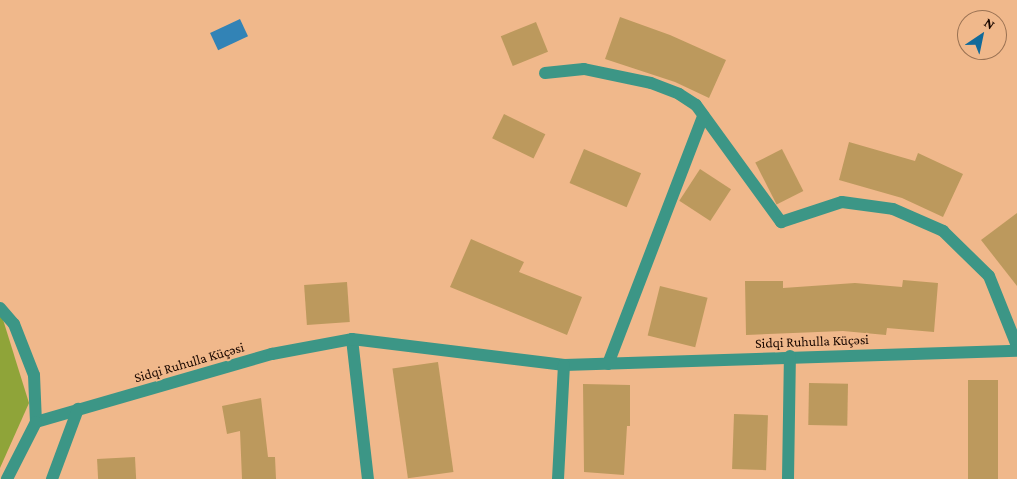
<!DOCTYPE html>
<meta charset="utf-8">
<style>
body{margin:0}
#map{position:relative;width:1017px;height:479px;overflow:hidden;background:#f0b88b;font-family:"Crimson Pro",serif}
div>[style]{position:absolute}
.green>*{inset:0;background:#8fa439}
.water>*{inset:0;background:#3283b6;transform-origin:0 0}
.building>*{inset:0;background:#bc995d;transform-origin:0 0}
.minor>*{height:12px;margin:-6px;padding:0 6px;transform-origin:6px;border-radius:6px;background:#3c9686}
.tertiary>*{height:12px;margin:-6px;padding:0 6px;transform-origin:6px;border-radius:6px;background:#3c9686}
span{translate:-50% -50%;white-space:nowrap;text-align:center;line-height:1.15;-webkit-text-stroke:4px #f0b88b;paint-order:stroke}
.street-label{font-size:14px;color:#1a0800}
.north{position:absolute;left:957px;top:10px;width:50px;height:50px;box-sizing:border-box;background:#f0b88b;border:1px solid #9a7253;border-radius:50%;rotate:34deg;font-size:14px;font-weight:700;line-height:20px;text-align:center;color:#1a0800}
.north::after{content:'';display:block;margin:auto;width:18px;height:22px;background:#116a9a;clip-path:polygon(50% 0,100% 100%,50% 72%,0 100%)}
</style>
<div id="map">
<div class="green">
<i style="clip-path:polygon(0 310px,29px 403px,0 468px)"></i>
</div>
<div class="water">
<i style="left:240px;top:19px;width:19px;height:33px;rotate:65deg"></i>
</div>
<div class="building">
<i style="clip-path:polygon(620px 17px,670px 35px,726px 60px,709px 98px,675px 82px,605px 59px)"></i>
<i style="left:536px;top:22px;width:32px;height:38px;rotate:68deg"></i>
<i style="left:504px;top:114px;width:46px;height:27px;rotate:26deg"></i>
<i style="clip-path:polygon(849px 142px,915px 161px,918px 153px,963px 174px,943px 217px,902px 198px,839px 180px)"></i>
<i style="left:584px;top:149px;width:62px;height:37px;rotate:23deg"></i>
<i style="left:782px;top:149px;width:47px;height:30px;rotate:63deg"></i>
<i style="left:700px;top:169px;width:37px;height:38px;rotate:33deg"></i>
<i style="clip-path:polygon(1017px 213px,1017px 286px,981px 240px)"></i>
<i style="clip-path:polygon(471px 239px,524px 262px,519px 272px,582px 297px,567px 335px,450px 287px)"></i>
<i style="clip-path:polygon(903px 280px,938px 283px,934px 332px,887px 328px,886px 335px,843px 331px,746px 335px,745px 281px,783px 281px,783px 288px,855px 283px,902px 287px)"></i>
<i style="left:347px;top:282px;width:40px;height:43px;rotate:86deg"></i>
<i style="left:660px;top:286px;width:49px;height:51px;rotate:14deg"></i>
<i style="left:438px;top:362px;width:111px;height:46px;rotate:82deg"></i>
<i style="left:968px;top:380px;width:30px;height:99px"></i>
<i style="left:809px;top:383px;width:39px;height:42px;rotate:1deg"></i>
<i style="clip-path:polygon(583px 384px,630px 385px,630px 426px,627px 426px,624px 475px,584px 472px)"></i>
<i style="clip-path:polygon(261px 398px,268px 457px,275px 457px,276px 479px,242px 479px,240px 431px,227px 434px,222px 406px)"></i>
<i style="left:734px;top:414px;width:34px;height:55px;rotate:2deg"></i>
<i style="left:135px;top:457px;width:22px;height:38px;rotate:87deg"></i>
</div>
<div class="minor">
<i style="left:545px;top:73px;width:39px;rotate:-6deg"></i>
<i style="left:584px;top:69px;width:68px;rotate:11.8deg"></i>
<i style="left:651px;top:83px;width:30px;rotate:21deg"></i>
<i style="left:679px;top:94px;width:20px;rotate:33deg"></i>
<i style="left:696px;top:105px;width:145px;rotate:54deg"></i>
<i style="left:781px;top:222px;width:64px;rotate:-18.2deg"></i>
<i style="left:842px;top:202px;width:51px;rotate:7.8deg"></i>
<i style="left:893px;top:209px;width:55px;rotate:23.7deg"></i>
<i style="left:943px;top:231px;width:64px;rotate:44.4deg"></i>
<i style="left:989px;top:276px;width:75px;rotate:68.2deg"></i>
<i style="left:352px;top:339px;width:141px;rotate:83.5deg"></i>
<i style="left:608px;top:364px;width:266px;rotate:-69deg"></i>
<i style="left:36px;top:422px;width:246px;rotate:-16.1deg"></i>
<i style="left:272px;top:354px;width:81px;rotate:-10.6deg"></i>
<i style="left:352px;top:339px;width:214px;rotate:7deg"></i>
<i style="left:564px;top:365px;width:453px;rotate:-1.8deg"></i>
<i style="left:52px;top:479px;width:75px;rotate:-69.6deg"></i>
<i style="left:558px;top:479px;width:114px;rotate:-87deg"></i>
<i style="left:788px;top:479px;width:123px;rotate:-89.1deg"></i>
</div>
<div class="tertiary">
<i style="left:0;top:308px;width:21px;rotate:49deg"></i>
<i style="left:14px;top:324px;width:55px;rotate:68.6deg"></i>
<i style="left:34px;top:375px;width:47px;rotate:87.6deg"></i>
<i style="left:36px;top:422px;width:64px;rotate:117deg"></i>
</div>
<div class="street-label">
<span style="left:812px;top:341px;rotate:-2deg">Sidqi Ruhulla Küçəsi</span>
<span style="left:189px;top:362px;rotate:-16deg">Sidqi Ruhulla Küçəsi</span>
</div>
<div class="north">N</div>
</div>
